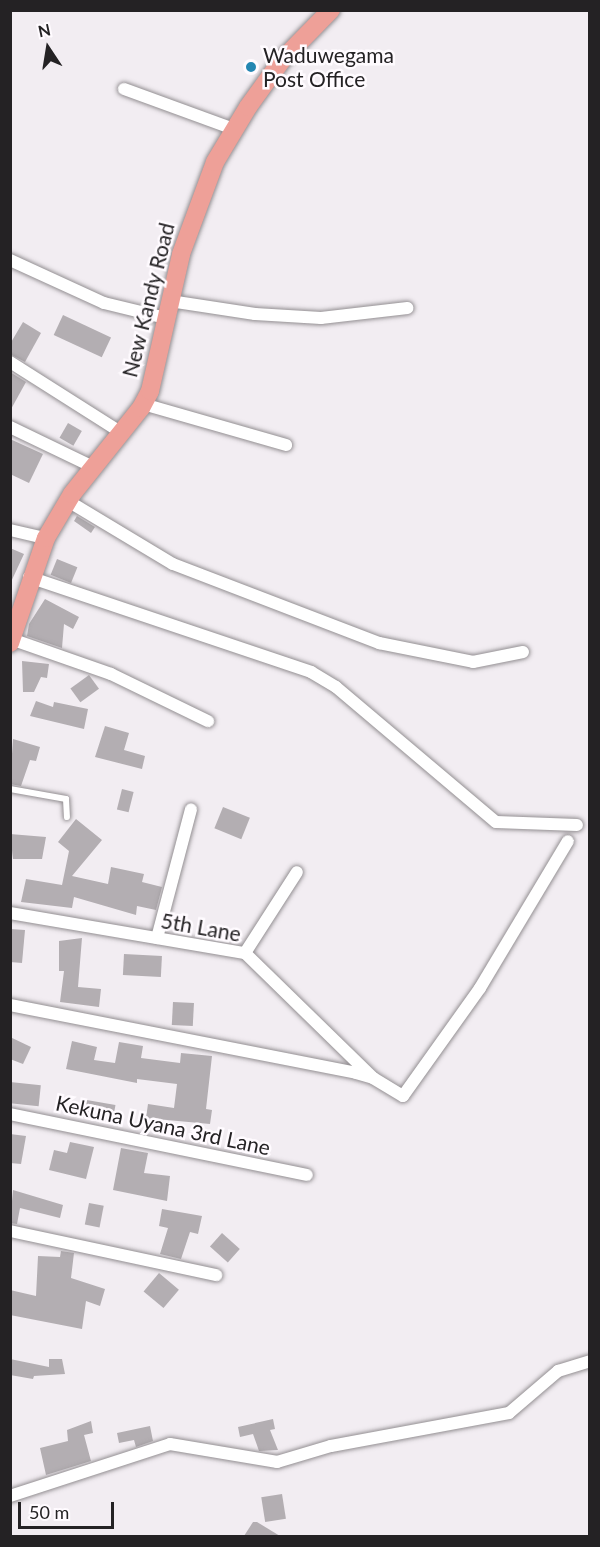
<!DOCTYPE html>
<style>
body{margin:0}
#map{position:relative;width:600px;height:1547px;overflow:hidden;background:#f2edf2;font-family:Lato,sans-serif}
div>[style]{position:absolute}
.building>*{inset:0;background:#b3aeb2;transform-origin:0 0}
.roads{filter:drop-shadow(0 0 2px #938f92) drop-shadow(0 0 2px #938f92)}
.lane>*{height:6px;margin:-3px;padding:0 3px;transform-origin:3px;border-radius:3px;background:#fff}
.street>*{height:12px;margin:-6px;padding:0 6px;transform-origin:6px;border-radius:6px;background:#fff}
.primary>*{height:18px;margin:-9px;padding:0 9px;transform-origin:9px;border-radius:9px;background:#eea098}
.dots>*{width:16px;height:16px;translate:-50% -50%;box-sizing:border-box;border:3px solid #fffbff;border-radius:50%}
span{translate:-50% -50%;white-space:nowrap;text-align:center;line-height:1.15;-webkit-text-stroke:5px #fffbff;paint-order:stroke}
.poi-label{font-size:21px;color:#242224}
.left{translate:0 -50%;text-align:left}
.street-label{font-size:21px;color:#242224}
.frame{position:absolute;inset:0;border:12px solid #242224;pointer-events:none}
.north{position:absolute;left:18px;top:18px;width:60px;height:60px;-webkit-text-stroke:4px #fffbff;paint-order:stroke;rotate:348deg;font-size:16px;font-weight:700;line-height:24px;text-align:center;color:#242224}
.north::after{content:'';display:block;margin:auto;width:21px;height:27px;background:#242224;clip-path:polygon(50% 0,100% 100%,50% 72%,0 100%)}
.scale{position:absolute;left:18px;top:1502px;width:96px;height:27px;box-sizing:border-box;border:3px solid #242224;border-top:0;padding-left:8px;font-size:18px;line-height:21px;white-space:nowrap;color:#242224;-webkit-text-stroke:4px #fffbff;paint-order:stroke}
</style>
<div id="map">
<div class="building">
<i style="left:63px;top:315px;width:53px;height:22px;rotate:25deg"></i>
<i style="clip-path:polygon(23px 322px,41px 333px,25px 362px,10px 354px,10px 344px)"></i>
<i style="clip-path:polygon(10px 372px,26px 382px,10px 411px)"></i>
<i style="left:68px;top:423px;width:16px;height:17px;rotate:30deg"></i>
<i style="clip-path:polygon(10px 439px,43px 454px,29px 483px,10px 474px)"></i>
<i style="clip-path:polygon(77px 516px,95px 527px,91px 533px,74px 521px)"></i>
<i style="clip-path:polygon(10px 548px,24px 554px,10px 584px)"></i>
<i style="left:57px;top:559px;width:22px;height:17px;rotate:22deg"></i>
<i style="clip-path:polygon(45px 599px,79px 617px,73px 629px,64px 624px,62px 648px,27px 636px,29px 624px)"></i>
<i style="clip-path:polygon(22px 661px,49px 664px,47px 678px,41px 677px,34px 692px,23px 692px)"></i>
<i style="left:89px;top:675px;width:17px;height:23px;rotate:54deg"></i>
<i style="clip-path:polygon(36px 701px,53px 707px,54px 702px,88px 709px,84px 729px,30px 716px)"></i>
<i style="clip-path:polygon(105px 726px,129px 733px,124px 750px,145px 756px,142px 769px,95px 757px)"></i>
<i style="clip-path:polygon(13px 739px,40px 747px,36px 761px,30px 760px,21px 786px,10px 784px)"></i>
<i style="left:122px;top:789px;width:12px;height:21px;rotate:14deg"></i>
<i style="left:223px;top:807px;width:29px;height:23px;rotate:22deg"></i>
<i style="clip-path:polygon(76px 819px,102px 840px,72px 876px,108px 884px,111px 867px,144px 874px,142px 882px,162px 887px,156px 910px,137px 906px,136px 915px,74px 897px,72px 908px,21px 902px,26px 879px,62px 885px,69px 851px,58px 842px)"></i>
<i style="clip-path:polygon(10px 834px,46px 837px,42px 859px,13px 859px)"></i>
<i style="clip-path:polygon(10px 929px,25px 930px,22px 963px,10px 962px)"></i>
<i style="clip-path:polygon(82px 938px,78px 987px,101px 989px,99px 1007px,60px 1002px,64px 971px,59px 971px,59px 941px)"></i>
<i style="left:124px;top:954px;width:38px;height:21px;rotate:3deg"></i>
<i style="left:173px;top:1002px;width:21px;height:23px;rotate:3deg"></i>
<i style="clip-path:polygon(10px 1037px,31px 1047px,23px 1064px,10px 1059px)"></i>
<i style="clip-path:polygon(72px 1041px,97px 1047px,94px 1060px,115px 1063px,119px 1042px,143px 1046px,141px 1058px,180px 1063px,181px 1053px,212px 1056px,206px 1109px,212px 1110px,210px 1124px,146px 1118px,148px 1104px,174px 1108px,177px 1084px,137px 1079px,137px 1083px,66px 1069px)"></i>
<i style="left:10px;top:1082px;width:31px;height:21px;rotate:6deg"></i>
<i style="left:81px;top:1099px;width:35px;height:18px;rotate:10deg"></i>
<i style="clip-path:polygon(10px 1134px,26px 1136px,21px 1164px,10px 1163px)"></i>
<i style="clip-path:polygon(70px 1142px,94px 1147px,86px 1179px,49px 1170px,54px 1150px,67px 1153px)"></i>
<i style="clip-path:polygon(121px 1148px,148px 1153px,144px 1173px,170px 1176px,167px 1201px,113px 1190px)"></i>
<i style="clip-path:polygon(13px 1190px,63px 1205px,60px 1218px,20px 1208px,17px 1224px,10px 1223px)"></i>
<i style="left:89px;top:1203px;width:15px;height:22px;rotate:11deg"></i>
<i style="clip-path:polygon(162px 1209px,202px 1216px,198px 1234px,190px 1232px,181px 1259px,160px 1254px,168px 1228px,159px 1226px)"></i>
<i style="left:222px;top:1233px;width:24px;height:18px;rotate:42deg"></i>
<i style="clip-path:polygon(61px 1251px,74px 1253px,71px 1278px,105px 1289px,100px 1306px,86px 1301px,82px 1329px,10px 1315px,10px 1290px,36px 1296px,38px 1256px,60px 1257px)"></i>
<i style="left:159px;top:1273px;width:26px;height:24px;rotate:40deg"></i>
<i style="clip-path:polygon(10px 1359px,49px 1367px,49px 1359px,62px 1359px,65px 1374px,34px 1376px,33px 1379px,10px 1375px)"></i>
<i style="clip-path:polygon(273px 1419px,275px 1429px,270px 1430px,278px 1450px,259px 1451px,253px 1434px,240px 1437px,238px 1427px)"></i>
<i style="clip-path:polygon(91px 1421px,93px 1433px,84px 1435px,91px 1461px,46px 1475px,40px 1448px,68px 1441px,67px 1430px)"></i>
<i style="clip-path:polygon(150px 1426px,153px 1441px,136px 1447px,134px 1440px,119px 1443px,117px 1433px)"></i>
<i style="left:282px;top:1494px;width:25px;height:21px;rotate:81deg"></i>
<i style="clip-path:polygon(253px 1522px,257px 1522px,280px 1536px,244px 1536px)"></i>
</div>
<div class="roads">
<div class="lane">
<i style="left:10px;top:789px;width:57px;rotate:10.1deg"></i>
<i style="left:66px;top:799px;width:18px;rotate:87deg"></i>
</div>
<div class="street">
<i style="left:124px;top:89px;width:117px;rotate:20deg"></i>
<i style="left:10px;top:260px;width:103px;rotate:24.6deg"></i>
<i style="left:104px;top:303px;width:64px;rotate:13.6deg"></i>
<i style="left:170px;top:301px;width:86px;rotate:8.7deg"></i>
<i style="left:255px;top:314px;width:66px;rotate:3.5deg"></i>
<i style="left:321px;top:318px;width:87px;rotate:-6.6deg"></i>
<i style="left:10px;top:362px;width:133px;rotate:32.4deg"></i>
<i style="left:143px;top:404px;width:149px;rotate:16deg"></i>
<i style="left:10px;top:427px;width:92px;rotate:25.7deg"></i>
<i style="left:68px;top:501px;width:122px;rotate:31deg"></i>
<i style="left:173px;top:564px;width:221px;rotate:21deg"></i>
<i style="left:379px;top:643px;width:96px;rotate:11.4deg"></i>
<i style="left:473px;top:662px;width:51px;rotate:-11.3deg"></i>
<i style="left:10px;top:530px;width:37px;rotate:13deg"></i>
<i style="left:29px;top:577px;width:298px;rotate:18.6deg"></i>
<i style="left:311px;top:672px;width:29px;rotate:31deg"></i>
<i style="left:336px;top:687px;width:209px;rotate:40.2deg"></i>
<i style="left:496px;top:822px;width:81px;rotate:2.1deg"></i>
<i style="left:11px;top:639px;width:106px;rotate:19.3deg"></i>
<i style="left:111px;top:674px;width:108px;rotate:25.9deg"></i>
<i style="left:10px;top:913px;width:238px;rotate:9.7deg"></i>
<i style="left:245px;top:953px;width:177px;rotate:44.3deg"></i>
<i style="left:157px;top:938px;width:133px;rotate:-75.2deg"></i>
<i style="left:245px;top:953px;width:96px;rotate:-57.3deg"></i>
<i style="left:10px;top:1005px;width:353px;rotate:11.1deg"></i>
<i style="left:356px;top:1073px;width:18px;rotate:16deg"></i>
<i style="left:373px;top:1078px;width:35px;rotate:31deg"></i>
<i style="left:403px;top:1096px;width:133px;rotate:-54.5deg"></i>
<i style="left:480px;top:988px;width:171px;rotate:-59.1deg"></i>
<i style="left:10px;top:1114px;width:303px;rotate:11.6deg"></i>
<i style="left:10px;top:1231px;width:211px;rotate:12.1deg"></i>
<i style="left:10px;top:1496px;width:168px;rotate:-18deg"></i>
<i style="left:170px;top:1444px;width:109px;rotate:9.5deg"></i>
<i style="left:277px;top:1462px;width:56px;rotate:-16.5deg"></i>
<i style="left:331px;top:1446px;width:181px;rotate:-10.5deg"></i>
<i style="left:509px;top:1413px;width:65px;rotate:-40.6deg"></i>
<i style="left:558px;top:1371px;width:34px;rotate:-17deg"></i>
</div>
<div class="primary">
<i style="left:10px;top:643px;width:111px;rotate:-71.1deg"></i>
<i style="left:46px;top:538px;width:51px;rotate:-59.4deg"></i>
<i style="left:72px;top:494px;width:110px;rotate:-51.3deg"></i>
<i style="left:141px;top:408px;width:19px;rotate:-62deg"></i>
<i style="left:150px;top:391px;width:140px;rotate:-77.2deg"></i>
<i style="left:181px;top:254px;width:98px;rotate:-69.7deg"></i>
<i style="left:215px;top:162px;width:64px;rotate:-59deg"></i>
<i style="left:248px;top:107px;width:58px;rotate:-54.1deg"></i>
<i style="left:282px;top:60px;width:70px;rotate:-45.6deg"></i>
</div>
</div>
<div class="dots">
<i style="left:251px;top:67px;background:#2487b2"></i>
</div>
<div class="poi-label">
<span class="left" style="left:263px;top:67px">Waduwegama<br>Post Office</span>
</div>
<div class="street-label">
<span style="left:148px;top:300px;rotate:-76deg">New Kandy Road</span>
<span style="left:201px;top:927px;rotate:10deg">5th Lane</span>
<span style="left:163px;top:1125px;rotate:12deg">Kekuna Uyana 3rd Lane</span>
</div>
<div class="frame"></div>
<div class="north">N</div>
<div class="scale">50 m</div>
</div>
